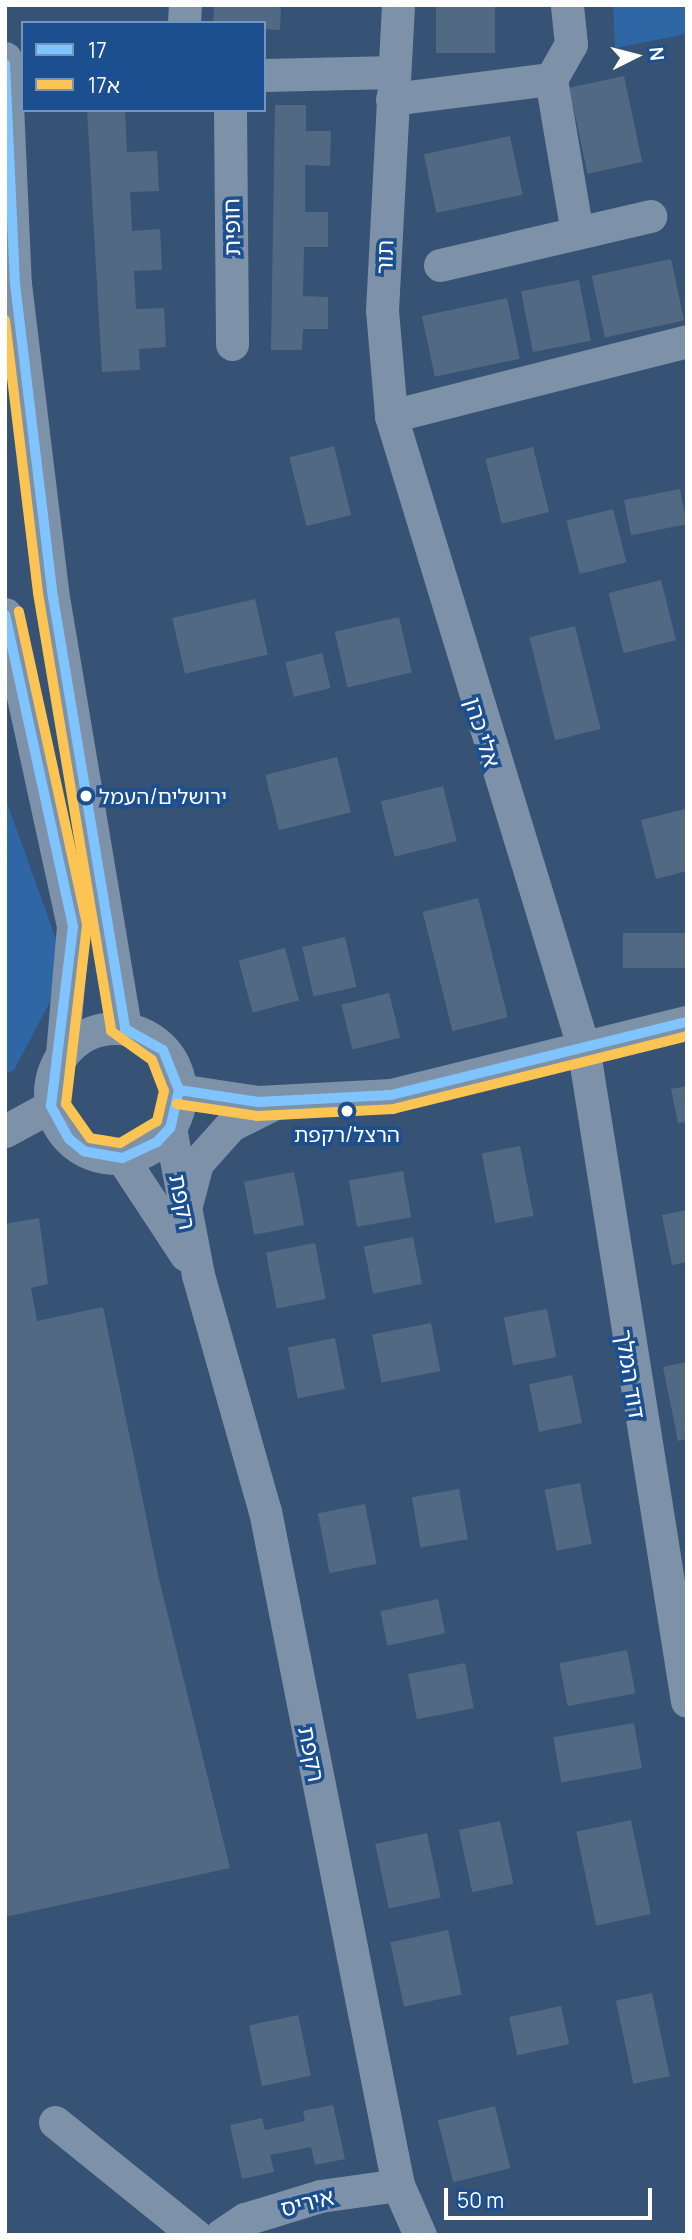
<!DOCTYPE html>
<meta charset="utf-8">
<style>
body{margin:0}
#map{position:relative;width:692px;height:2240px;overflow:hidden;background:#365274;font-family:Manrope,"Noto Sans Hebrew",sans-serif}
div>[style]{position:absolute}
.green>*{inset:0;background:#2f66a5}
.building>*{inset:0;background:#526984;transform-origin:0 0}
.minor>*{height:33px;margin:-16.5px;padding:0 16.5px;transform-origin:16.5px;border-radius:16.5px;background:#7d92a8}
.minor>.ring{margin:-16.5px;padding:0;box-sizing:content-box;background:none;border:33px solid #7d92a8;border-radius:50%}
.bus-1>*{height:10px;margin:-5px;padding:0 5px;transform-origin:5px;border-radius:5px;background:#80c4ff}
.bus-2>*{height:10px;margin:-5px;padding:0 5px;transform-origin:5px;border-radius:5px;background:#fcc553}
.dots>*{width:19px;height:19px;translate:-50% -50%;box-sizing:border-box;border:4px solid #1b4f8f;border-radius:50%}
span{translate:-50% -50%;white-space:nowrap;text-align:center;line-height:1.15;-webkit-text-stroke:7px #1b4f8f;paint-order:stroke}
.bus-label{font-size:21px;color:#fff}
.left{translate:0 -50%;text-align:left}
.street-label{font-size:23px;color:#fff}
.frame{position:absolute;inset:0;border:7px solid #fff;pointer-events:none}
.legend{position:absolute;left:21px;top:21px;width:245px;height:91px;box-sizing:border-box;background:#1b4f8f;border:2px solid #7695bc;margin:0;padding:9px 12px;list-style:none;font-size:21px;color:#fff}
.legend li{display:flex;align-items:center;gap:14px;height:35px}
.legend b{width:35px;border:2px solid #7695bc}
.north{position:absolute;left:601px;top:21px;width:70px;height:70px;-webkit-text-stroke:5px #1b4f8f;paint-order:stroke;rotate:84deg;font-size:19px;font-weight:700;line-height:28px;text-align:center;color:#fff}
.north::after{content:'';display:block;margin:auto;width:24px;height:32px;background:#fff;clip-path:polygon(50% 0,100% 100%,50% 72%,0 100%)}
.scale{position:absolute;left:444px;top:2188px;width:208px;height:32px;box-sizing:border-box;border:4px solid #fff;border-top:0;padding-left:9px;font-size:21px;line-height:24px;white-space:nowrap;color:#fff;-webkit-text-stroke:5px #1b4f8f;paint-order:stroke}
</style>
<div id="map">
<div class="green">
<i style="clip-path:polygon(613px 5px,687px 5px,687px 34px,615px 48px)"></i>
<i style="clip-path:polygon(5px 797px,67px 970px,14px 1070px,5px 1074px)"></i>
</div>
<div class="building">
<i style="clip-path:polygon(214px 5px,281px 5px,280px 30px,264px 29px,264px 23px,213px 23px)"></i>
<i style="left:436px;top:5px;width:59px;height:48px"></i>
<i style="left:624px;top:76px;width:88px;height:56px;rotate:78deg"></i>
<i style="clip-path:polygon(275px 105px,306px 105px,306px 131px,331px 131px,330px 166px,305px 165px,305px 212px,328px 212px,328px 247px,304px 247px,303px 296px,328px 297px,328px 329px,303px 329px,302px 350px,271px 350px)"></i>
<i style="clip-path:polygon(87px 110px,125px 110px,127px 152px,157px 151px,159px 191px,130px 192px,132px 231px,160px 229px,162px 270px,134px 271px,136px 309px,164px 308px,166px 347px,139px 349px,140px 370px,102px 372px)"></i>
<i style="left:510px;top:136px;width:60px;height:88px;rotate:78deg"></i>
<i style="left:671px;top:259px;width:63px;height:81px;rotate:78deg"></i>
<i style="left:579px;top:280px;width:62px;height:59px;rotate:79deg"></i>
<i style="left:507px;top:298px;width:62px;height:87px;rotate:78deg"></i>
<i style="left:334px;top:446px;width:71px;height:46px;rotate:76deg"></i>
<i style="left:533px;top:447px;width:67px;height:49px;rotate:76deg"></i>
<i style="left:680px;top:489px;width:36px;height:57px;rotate:79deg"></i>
<i style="left:613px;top:509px;width:55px;height:48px;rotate:76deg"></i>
<i style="left:661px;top:580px;width:62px;height:54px;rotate:76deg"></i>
<i style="left:255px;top:599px;width:57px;height:85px;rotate:77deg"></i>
<i style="left:399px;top:617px;width:57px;height:66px;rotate:77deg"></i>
<i style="left:575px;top:626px;width:106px;height:47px;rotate:76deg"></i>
<i style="left:322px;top:653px;width:36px;height:38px;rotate:76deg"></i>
<i style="left:337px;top:757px;width:57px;height:74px;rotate:76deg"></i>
<i style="left:443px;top:786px;width:57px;height:64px;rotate:76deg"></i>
<i style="clip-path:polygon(685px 809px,687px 871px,656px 879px,641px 820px)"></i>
<i style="left:478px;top:898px;width:123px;height:57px;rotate:76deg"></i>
<i style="left:687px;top:933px;width:35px;height:64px;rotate:90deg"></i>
<i style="left:345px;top:937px;width:51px;height:44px;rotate:77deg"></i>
<i style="left:285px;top:948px;width:54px;height:48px;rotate:75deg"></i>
<i style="left:389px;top:993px;width:46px;height:49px;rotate:76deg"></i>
<i style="clip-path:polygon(687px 1086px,687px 1122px,678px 1123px,671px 1089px)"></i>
<i style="left:520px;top:1146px;width:71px;height:39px;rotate:79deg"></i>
<i style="left:403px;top:1171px;width:47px;height:55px;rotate:80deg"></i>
<i style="left:294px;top:1172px;width:54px;height:51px;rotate:79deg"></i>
<i style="clip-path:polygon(687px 1210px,687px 1262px,672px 1265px,662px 1215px)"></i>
<i style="clip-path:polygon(39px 1218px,48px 1284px,31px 1288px,37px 1321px,103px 1307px,159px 1579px,230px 1868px,5px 1917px,5px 1224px)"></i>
<i style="left:413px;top:1237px;width:48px;height:50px;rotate:79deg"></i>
<i style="left:315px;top:1243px;width:57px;height:50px;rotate:79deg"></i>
<i style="left:547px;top:1309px;width:49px;height:44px;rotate:79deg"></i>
<i style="left:431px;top:1323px;width:49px;height:60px;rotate:79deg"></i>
<i style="left:335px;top:1338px;width:52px;height:48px;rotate:79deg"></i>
<i style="clip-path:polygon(687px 1362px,687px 1439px,678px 1441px,663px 1367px)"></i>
<i style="left:572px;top:1375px;width:49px;height:44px;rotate:78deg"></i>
<i style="left:580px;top:1483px;width:62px;height:36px;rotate:79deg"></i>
<i style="left:459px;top:1489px;width:51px;height:48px;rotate:80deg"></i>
<i style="left:365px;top:1504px;width:61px;height:48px;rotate:79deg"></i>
<i style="left:438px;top:1599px;width:35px;height:59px;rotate:78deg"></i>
<i style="left:627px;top:1650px;width:44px;height:69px;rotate:79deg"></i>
<i style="left:465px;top:1663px;width:46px;height:58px;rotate:79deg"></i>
<i style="left:634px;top:1723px;width:46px;height:82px;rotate:80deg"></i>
<i style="left:631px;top:1820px;width:96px;height:56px;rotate:78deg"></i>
<i style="left:500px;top:1821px;width:64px;height:42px;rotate:78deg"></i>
<i style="left:427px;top:1833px;width:66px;height:53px;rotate:78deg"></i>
<i style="left:448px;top:1930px;width:66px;height:59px;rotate:78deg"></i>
<i style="left:652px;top:1993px;width:85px;height:37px;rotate:78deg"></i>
<i style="left:561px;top:2006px;width:39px;height:53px;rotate:78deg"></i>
<i style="left:298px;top:2015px;width:62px;height:50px;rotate:78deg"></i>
<i style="clip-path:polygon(333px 2105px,345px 2159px,315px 2165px,311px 2147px,270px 2155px,274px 2172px,242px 2179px,230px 2125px,262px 2118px,265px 2130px,305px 2121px,303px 2111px)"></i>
<i style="left:495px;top:2106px;width:64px;height:59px;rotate:76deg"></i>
</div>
<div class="minor">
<i style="left:398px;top:5px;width:305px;rotate:93deg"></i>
<i style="left:382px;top:310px;width:106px;rotate:85.1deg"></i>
<i style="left:391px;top:416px;width:659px;rotate:73.05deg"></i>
<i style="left:583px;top:1046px;width:663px;rotate:80.98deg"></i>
<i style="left:184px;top:23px;width:18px;rotate:-87deg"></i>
<i style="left:5px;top:58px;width:226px;rotate:87.5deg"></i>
<i style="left:15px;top:284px;width:309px;rotate:83.1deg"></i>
<i style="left:52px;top:591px;width:444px;rotate:80.5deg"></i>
<i style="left:264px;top:75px;width:130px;rotate:-1.3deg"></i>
<i style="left:551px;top:79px;width:40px;rotate:-60.3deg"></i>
<i style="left:571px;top:44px;width:39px;rotate:-96deg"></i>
<i style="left:392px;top:99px;width:160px;rotate:-7.2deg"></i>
<i style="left:551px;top:79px;width:156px;rotate:80.4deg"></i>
<i style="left:230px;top:110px;width:234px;rotate:89.5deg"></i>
<i style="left:440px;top:265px;width:216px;rotate:-13.1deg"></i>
<i style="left:391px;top:416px;width:305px;rotate:-14.2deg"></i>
<i style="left:5px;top:614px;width:319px;rotate:77.7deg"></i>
<i style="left:73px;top:926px;width:128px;rotate:94.9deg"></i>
<i class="ring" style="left:50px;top:1028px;width:97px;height:97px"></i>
<i style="left:179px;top:1090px;width:80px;rotate:8.6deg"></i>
<i style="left:258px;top:1102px;width:133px;rotate:-3deg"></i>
<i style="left:391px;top:1095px;width:305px;rotate:-13.9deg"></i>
<i style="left:170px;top:1128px;width:150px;rotate:79.2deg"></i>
<i style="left:198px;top:1275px;width:245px;rotate:74.2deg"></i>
<i style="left:265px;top:1511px;width:687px;rotate:78.84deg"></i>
<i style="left:398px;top:2185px;width:55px;rotate:66.3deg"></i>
<i style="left:5px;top:1131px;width:52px;rotate:-28.5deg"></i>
<i style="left:122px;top:1158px;width:116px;rotate:56.6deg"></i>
<i style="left:186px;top:1205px;width:43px;rotate:-75.3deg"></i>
<i style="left:197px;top:1163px;width:51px;rotate:-48.2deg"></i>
<i style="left:231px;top:1125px;width:51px;rotate:-26.6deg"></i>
<i style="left:55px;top:2122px;width:180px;rotate:38.9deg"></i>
<i style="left:221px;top:2235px;width:29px;rotate:-34deg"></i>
<i style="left:245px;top:2219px;width:78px;rotate:-17deg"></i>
<i style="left:320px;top:2196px;width:79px;rotate:-8deg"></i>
</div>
<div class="bus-1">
<i style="left:5px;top:64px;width:220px;rotate:87.4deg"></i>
<i style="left:15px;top:284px;width:309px;rotate:83.1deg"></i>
<i style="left:52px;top:591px;width:444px;rotate:80.5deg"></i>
<i style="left:125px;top:1029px;width:43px;rotate:28.9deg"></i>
<i style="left:163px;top:1050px;width:43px;rotate:68.2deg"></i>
<i style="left:179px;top:1090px;width:39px;rotate:103deg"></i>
<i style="left:170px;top:1128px;width:19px;rotate:133deg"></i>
<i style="left:157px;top:1142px;width:38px;rotate:155deg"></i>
<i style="left:122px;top:1158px;width:39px;rotate:-170deg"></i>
<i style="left:84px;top:1151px;width:19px;rotate:-141deg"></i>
<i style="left:69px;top:1139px;width:38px;rotate:-119deg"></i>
<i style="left:51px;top:1106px;width:181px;rotate:-83deg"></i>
<i style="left:73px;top:926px;width:318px;rotate:-102.3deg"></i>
<i style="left:179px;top:1090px;width:80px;rotate:8.6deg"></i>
<i style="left:258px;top:1102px;width:133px;rotate:-3deg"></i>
<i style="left:391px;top:1095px;width:305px;rotate:-13.9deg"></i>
</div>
<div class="bus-2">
<i style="left:5px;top:320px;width:275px;rotate:83.1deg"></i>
<i style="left:38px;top:593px;width:444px;rotate:80.5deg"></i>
<i style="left:111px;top:1031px;width:50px;rotate:35.3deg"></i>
<i style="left:152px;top:1060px;width:33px;rotate:69deg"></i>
<i style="left:164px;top:1091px;width:31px;rotate:103deg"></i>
<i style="left:157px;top:1121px;width:43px;rotate:149.3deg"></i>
<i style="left:120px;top:1143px;width:30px;rotate:-171deg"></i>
<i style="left:90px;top:1138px;width:42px;rotate:-125.2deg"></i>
<i style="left:66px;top:1104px;width:181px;rotate:-83.3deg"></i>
<i style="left:87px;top:924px;width:320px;rotate:-102.3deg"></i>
<i style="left:177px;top:1104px;width:81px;rotate:8.5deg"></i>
<i style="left:257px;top:1116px;width:136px;rotate:-2.9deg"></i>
<i style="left:393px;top:1109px;width:303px;rotate:-13.9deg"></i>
</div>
<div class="dots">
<i style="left:86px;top:796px;background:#fff"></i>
<i style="left:347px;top:1111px;background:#fff"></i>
</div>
<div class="bus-label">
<span class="left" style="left:99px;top:796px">ירושלים/העמל</span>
<span style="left:347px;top:1134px">הרצל/רקפת</span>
</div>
<div class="street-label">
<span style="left:231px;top:227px;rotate:-91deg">חופית</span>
<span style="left:384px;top:257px;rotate:-88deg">תור</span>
<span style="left:483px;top:732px;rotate:73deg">אלי כהן</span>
<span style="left:183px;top:1202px;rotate:79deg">רקפת</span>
<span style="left:631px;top:1374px;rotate:81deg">דוד המלך</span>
<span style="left:312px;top:1754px;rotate:79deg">רקפת</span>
<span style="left:307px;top:2202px;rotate:-14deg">איריס</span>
</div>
<div class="frame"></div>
<ul class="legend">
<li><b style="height:9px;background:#80c4ff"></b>17</li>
<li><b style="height:9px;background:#fcc553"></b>17א</li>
</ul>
<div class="north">N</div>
<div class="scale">50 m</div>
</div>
